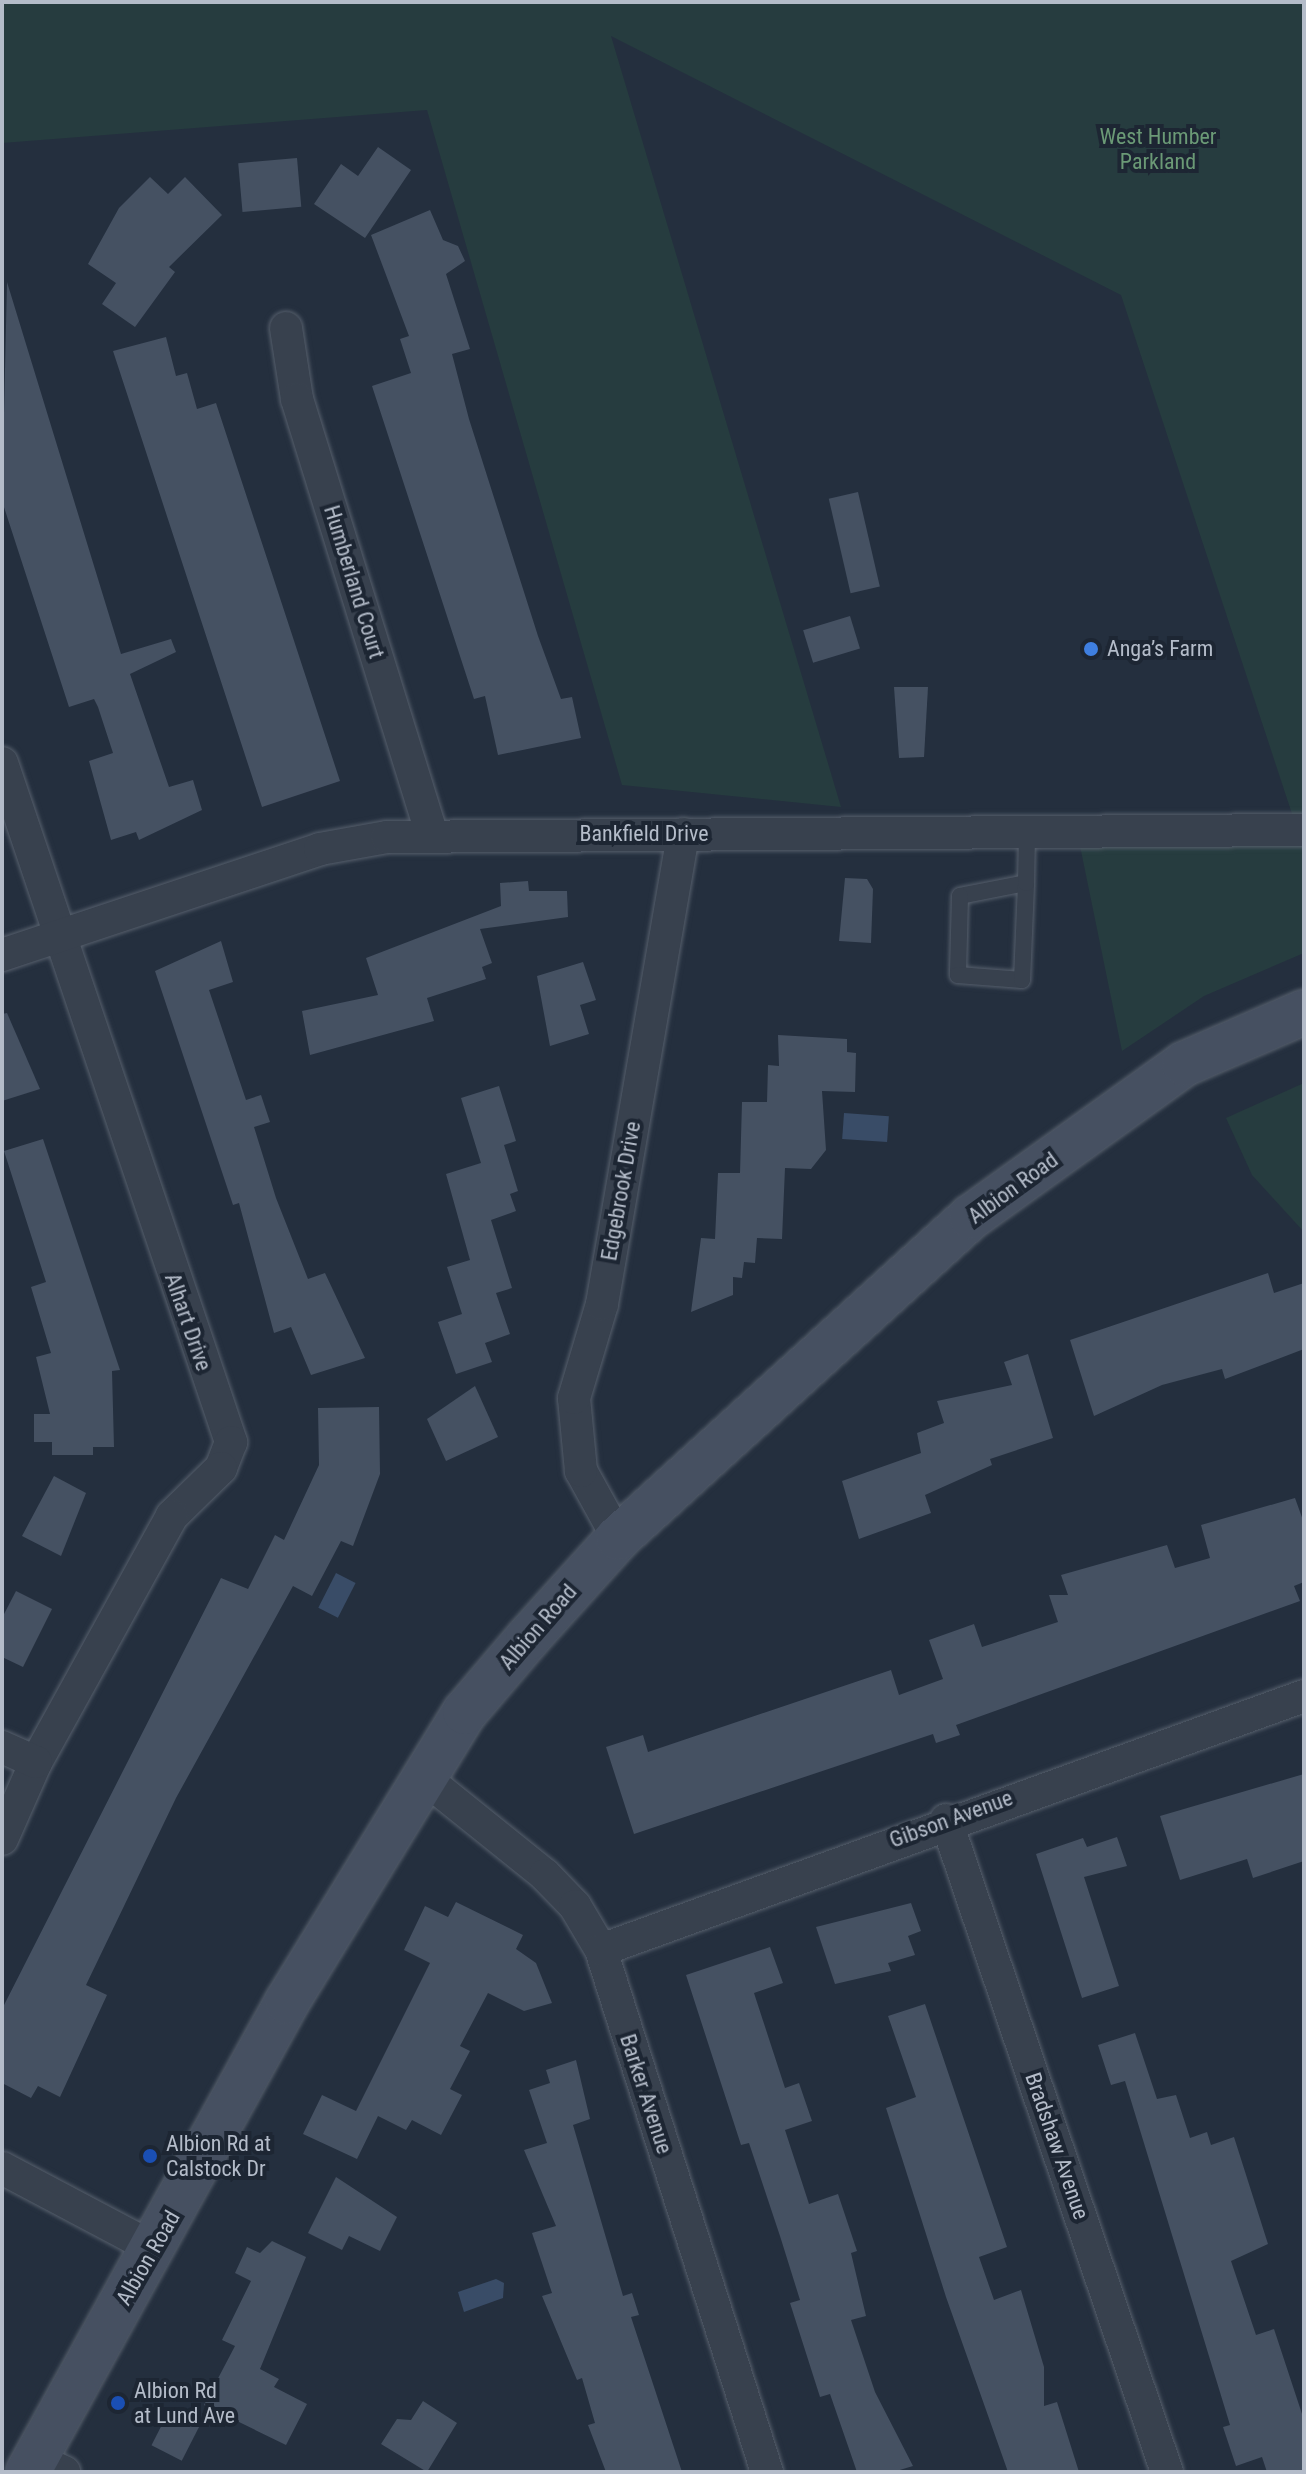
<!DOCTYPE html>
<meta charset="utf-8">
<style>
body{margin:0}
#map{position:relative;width:1306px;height:2474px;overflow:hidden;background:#242f3e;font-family:"Roboto Condensed",sans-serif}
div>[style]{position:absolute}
.green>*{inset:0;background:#263c3f}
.water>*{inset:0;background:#394c67;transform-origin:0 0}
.building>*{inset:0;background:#455162;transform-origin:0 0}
.roads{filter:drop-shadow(0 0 2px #565f6c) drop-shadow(0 0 2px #565f6c)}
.service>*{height:16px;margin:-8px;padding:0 8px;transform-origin:8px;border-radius:8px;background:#38414e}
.minor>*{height:32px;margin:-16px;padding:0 16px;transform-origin:16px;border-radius:16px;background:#38414e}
.secondary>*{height:44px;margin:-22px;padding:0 22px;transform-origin:22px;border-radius:22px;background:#465061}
.dots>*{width:22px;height:22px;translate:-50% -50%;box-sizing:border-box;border:4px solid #1d2633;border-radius:50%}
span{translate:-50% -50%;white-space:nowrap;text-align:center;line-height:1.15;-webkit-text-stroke:8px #1d2633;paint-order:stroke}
.park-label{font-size:22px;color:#6b9a76}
.street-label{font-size:22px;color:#b4bcc9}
.poi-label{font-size:22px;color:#b4bcc9}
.left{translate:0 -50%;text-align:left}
.frame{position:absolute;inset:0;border:4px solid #b4bcc9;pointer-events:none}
</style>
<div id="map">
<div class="green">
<i style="clip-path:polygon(2px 2px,1304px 2px,1304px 953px,1204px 996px,1122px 1051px,1079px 841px,1298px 832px,1121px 295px,611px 36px,841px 807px,622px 785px,427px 110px,2px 143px)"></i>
<i style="clip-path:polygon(1304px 1083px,1304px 1232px,1252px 1175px,1226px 1118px)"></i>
</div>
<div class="water">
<i style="left:844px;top:1113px;width:45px;height:26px;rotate:4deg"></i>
<i style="left:336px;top:1573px;width:22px;height:39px;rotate:27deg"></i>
<i style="clip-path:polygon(496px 2279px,504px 2283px,503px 2298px,464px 2312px,458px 2292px)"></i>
</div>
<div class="building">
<i style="clip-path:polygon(378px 147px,411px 170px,365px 238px,314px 204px,341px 164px,358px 176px)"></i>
<i style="left:297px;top:158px;width:49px;height:59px;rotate:85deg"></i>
<i style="clip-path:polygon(150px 177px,168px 194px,185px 177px,222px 215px,169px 267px,175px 272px,135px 327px,102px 304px,116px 283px,88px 264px,119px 208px)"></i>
<i style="clip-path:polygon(430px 210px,443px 240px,458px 246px,465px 261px,446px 274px,470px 349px,452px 354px,469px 419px,538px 636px,561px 699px,572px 697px,581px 738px,498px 755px,485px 696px,474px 699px,372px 386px,411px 373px,400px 339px,409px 336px,371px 235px)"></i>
<i style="clip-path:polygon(7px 282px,121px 654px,171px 639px,176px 652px,130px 674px,169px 787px,193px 780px,202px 810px,139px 840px,136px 832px,111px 840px,89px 761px,113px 753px,98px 707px,94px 699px,69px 707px,2px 501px)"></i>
<i style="clip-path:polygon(166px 337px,176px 376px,187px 373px,197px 409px,216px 403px,340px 781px,262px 807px,113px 351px)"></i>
<i style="left:858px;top:492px;width:97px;height:30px;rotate:77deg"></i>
<i style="left:850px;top:616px;width:34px;height:49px;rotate:73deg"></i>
<i style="clip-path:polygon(894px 687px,928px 687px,924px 757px,899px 758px)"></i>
<i style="clip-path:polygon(845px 878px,867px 879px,873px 889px,871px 943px,839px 941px)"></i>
<i style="clip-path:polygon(528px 881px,529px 891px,567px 891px,568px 917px,480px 929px,492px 963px,482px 967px,486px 979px,427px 998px,434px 1021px,310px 1055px,302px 1011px,378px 995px,366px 958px,501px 906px,500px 883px)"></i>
<i style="clip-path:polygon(221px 941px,233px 982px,209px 990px,246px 1100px,261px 1095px,270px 1122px,254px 1127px,276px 1198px,308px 1279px,325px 1273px,365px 1358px,311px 1375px,291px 1327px,274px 1333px,239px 1203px,233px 1205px,155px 971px)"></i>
<i style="clip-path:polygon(583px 962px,596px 1000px,580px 1005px,589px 1034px,550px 1046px,537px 976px)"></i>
<i style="clip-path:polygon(7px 1013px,40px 1089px,2px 1101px,2px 1014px)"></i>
<i style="clip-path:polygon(778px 1035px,847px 1039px,847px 1052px,856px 1053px,855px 1092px,822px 1091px,826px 1150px,811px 1169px,785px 1168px,782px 1239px,757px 1238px,755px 1263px,744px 1262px,742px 1278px,733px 1277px,733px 1295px,691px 1312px,701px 1238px,715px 1239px,718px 1173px,740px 1173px,742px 1102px,767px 1102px,768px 1065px,779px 1066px)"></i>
<i style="clip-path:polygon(499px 1086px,516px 1141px,504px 1145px,518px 1191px,510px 1194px,516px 1211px,491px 1220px,512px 1288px,496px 1293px,510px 1334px,485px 1343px,492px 1362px,456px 1374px,438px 1322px,462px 1314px,447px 1267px,470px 1260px,446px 1174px,481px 1163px,461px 1098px)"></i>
<i style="clip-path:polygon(43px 1139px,120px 1370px,112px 1371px,114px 1447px,93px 1447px,93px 1455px,52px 1455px,52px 1442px,34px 1442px,34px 1414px,50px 1414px,36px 1357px,51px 1353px,31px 1287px,46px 1282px,4px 1151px)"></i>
<i style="clip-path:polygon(1268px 1273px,1274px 1293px,1304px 1283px,1304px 1349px,1225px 1379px,1222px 1369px,1162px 1385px,1094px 1416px,1070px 1340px)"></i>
<i style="clip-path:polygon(1028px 1354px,1053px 1438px,990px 1459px,992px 1465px,925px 1495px,931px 1513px,859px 1539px,842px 1481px,921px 1453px,917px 1433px,944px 1423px,937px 1401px,1012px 1385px,1004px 1362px)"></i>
<i style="clip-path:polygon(475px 1386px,498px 1437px,446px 1461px,427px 1419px)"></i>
<i style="clip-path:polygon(379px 1407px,380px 1474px,353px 1546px,341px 1541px,312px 1596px,293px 1586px,176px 1798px,86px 1985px,107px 1995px,60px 2097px,38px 2086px,31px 2098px,2px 2083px,2px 2009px,221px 1578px,248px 1589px,275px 1535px,284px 1540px,319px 1465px,318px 1408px)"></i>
<i style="clip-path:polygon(54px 1476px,86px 1493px,61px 1556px,22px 1536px)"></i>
<i style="clip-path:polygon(1295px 1498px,1304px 1523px,1304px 1582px,1294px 1586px,1300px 1601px,956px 1725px,960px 1735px,936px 1743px,933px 1734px,634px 1834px,606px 1747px,643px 1735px,648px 1752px,891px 1670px,899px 1695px,943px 1679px,929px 1640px,974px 1624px,982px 1647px,1058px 1622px,1049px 1595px,1068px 1595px,1061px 1575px,1167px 1545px,1175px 1568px,1210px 1558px,1201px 1525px)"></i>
<i style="clip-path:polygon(16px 1591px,52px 1609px,23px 1667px,2px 1657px,2px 1618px)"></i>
<i style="clip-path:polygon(1304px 1774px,1304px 1861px,1253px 1878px,1247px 1859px,1180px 1880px,1160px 1816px)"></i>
<i style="clip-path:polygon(1117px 1837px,1127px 1866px,1084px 1877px,1119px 1986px,1082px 1998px,1036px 1854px,1083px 1838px,1087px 1847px)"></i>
<i style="clip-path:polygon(456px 1902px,523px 1935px,516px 1949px,536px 1963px,552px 2003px,524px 2011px,488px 1993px,460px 2046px,470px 2051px,450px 2089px,462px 2095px,441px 2135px,412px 2120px,406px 2130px,378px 2116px,357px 2159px,303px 2134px,322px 2095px,356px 2111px,430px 1963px,404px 1950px,425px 1906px,448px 1917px)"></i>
<i style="clip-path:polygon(911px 1903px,921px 1931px,908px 1936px,915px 1955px,888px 1963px,891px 1971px,835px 1984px,816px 1927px)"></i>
<i style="clip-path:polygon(770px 1947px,783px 1983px,754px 1993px,785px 2088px,799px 2083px,812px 2121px,785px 2130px,809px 2204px,838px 2194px,857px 2251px,851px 2253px,866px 2316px,851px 2320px,875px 2392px,913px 2466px,893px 2472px,857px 2472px,830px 2394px,820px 2397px,790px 2303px,800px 2300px,780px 2236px,749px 2143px,741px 2145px,686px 1975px)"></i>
<i style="clip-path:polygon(925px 2004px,1007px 2247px,979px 2257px,994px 2300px,1021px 2290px,1044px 2367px,1044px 2406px,1057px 2402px,1079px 2472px,1008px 2472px,946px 2297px,886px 2108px,916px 2097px,888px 2016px)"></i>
<i style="clip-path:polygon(1135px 2033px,1157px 2099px,1176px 2095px,1190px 2138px,1207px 2132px,1211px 2145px,1234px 2137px,1268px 2244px,1231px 2261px,1256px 2335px,1274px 2329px,1304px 2420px,1304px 2472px,1267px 2472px,1262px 2457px,1236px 2466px,1223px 2427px,1230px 2425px,1125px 2081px,1111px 2085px,1098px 2045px)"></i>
<i style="clip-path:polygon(576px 2060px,590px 2119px,573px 2125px,623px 2296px,632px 2293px,639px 2315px,631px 2317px,682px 2472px,606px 2472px,588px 2425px,595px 2423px,582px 2378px,577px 2380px,542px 2296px,552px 2293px,532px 2233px,556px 2226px,524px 2150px,547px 2143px,529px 2090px,550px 2083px,546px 2070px)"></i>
<i style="clip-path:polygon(336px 2177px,397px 2217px,380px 2251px,349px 2236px,342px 2250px,308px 2233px)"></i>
<i style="clip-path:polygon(272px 2241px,306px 2257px,260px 2369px,279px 2379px,274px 2387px,307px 2404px,286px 2445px,204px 2405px,235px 2346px,222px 2340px,251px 2281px,235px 2273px,247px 2247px,260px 2253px)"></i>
<i style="clip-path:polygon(423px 2401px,457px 2423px,427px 2472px,381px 2444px,397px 2419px,411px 2420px)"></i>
<i style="left:171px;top:2407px;width:34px;height:43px;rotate:27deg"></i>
</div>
<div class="roads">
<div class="service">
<i style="left:1026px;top:883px;width:67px;rotate:168.9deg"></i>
<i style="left:960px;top:896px;width:79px;rotate:91.5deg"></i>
<i style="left:958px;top:975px;width:64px;rotate:4.5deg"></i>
<i style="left:1022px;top:980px;width:97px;rotate:-87.6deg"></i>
<i style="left:1026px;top:883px;width:49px;rotate:-88.8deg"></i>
</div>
<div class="minor">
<i style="left:286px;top:328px;width:72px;rotate:81.2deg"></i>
<i style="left:297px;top:399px;width:454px;rotate:72.8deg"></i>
<i style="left:2px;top:763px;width:717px;rotate:71.36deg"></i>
<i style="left:231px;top:1442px;width:28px;rotate:111deg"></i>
<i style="left:221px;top:1468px;width:69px;rotate:135.6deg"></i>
<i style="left:172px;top:1516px;width:281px;rotate:118.9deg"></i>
<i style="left:36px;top:1762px;width:84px;rotate:113.8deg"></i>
<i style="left:2px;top:955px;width:335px;rotate:-18.4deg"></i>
<i style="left:320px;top:849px;width:68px;rotate:-10.2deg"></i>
<i style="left:387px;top:837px;width:917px;rotate:-0.44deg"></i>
<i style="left:618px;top:1538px;width:77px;rotate:-118.9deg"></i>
<i style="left:581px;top:1471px;width:73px;rotate:-95.5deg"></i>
<i style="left:574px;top:1398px;width:98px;rotate:-73.4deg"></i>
<i style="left:602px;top:1304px;width:477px;rotate:-80.2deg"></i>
<i style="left:2px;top:1747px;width:37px;rotate:24deg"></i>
<i style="left:427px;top:1780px;width:151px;rotate:38.8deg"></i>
<i style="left:545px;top:1875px;width:43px;rotate:45.9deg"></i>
<i style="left:575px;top:1906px;width:51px;rotate:59.4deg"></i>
<i style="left:601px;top:1950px;width:548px;rotate:72.36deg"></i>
<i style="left:946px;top:1820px;width:688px;rotate:71.28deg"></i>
<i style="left:601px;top:1950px;width:747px;rotate:-19.87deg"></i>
<i style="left:2px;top:2168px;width:171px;rotate:27.9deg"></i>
<i style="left:35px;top:2459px;width:32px;rotate:24deg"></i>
</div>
<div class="secondary">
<i style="left:28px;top:2472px;width:537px;rotate:-61.14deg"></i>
<i style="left:287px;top:2002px;width:340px;rotate:-58.5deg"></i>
<i style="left:465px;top:1712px;width:97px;rotate:-49.6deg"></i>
<i style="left:528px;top:1638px;width:135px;rotate:-48deg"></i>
<i style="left:618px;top:1538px;width:477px;rotate:-42.3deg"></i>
<i style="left:971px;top:1217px;width:262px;rotate:-35.7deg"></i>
<i style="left:1184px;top:1064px;width:131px;rotate:-23.4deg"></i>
</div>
</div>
<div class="dots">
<i style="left:1091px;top:649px;background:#3f7fe0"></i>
<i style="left:150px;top:2156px;background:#1a4fb4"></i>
<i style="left:118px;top:2403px;background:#1a4fb4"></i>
</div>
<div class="park-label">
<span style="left:1158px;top:149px">West Humber<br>Parkland</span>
</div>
<div class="street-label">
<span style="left:354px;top:582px;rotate:73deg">Humberland Court</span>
<span style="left:644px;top:834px">Bankfield Drive</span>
<span style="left:1013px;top:1188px;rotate:-36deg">Albion Road</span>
<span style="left:621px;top:1191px;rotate:-80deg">Edgebrook Drive</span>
<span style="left:188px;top:1322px;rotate:71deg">Alhart Drive</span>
<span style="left:538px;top:1627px;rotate:-49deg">Albion Road</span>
<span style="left:951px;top:1819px;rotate:-20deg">Gibson Avenue</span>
<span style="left:646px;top:2094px;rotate:72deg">Barker Avenue</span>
<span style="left:1057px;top:2146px;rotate:71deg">Bradshaw Avenue</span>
<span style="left:148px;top:2258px;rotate:-60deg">Albion Road</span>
</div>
<div class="poi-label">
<span class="left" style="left:1107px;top:649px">Anga’s Farm</span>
<span class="left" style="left:166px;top:2156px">Albion Rd at<br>Calstock Dr</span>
<span class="left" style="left:134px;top:2403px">Albion Rd<br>at Lund Ave</span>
</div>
<div class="frame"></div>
</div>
